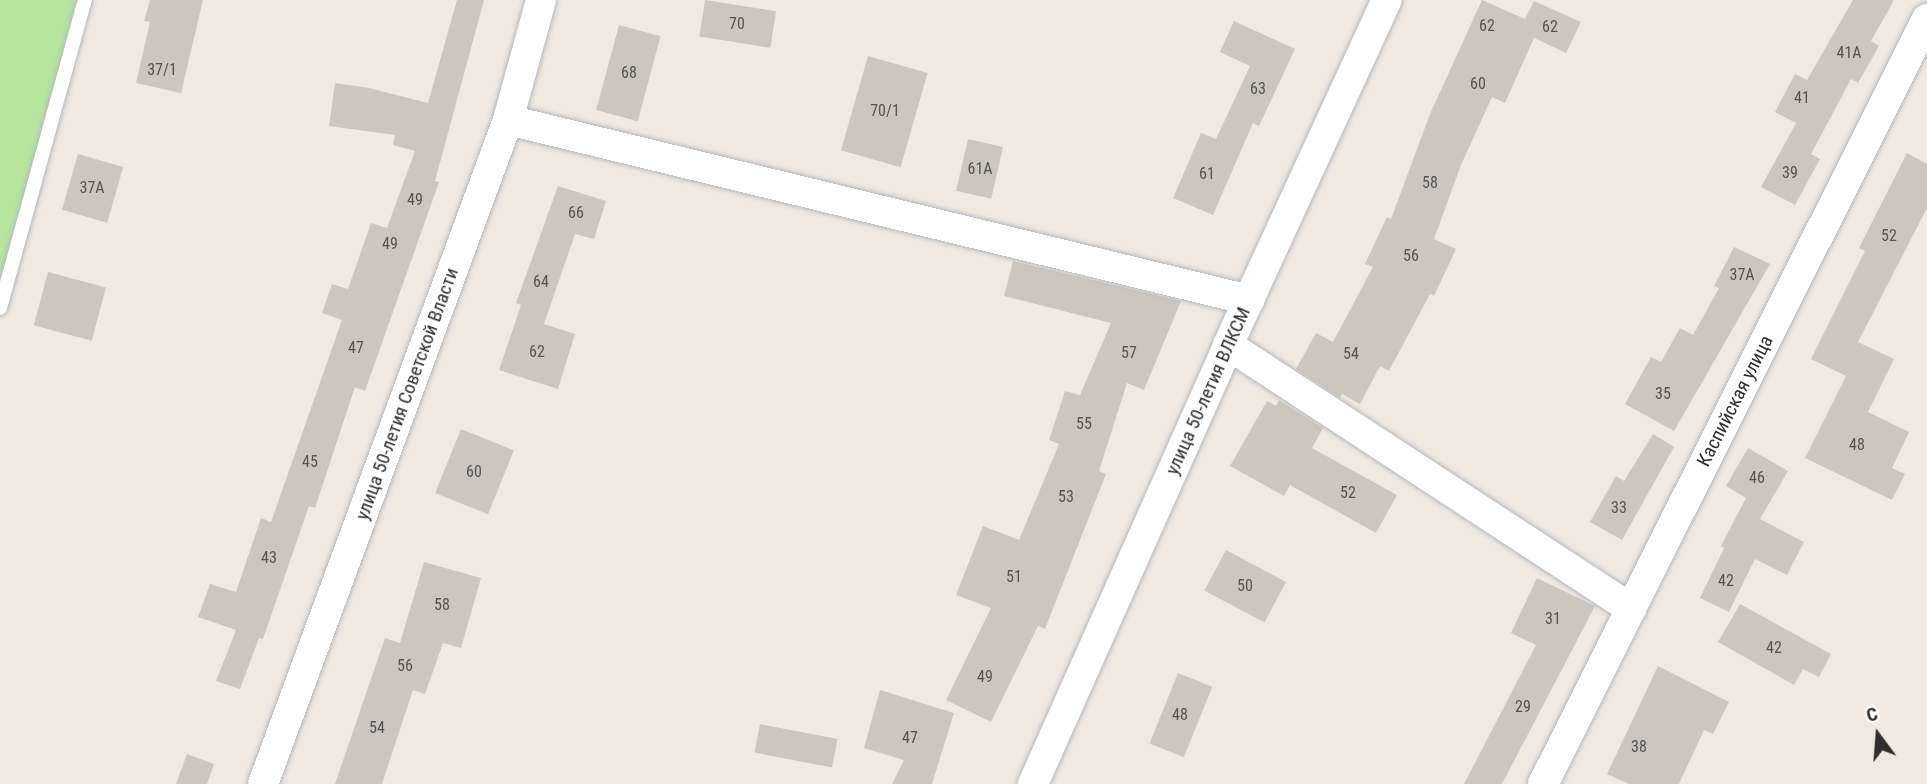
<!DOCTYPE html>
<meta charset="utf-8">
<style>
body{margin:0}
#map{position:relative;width:1927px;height:784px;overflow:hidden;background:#efe9e1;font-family:"Roboto Condensed",sans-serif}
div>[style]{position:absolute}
.green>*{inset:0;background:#b6e59e}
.building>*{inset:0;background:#cbc7bf;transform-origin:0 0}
.roads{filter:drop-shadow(0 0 2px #b4b7c1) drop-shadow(0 0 2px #b4b7c1)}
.lane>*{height:14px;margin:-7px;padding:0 7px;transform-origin:7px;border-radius:7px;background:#fff}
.street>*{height:30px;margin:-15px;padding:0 15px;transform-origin:15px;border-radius:15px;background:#fff}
span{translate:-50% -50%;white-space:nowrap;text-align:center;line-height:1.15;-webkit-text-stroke:5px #fff;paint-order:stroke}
.number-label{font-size:16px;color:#555452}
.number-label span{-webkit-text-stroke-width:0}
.street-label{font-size:19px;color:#2e2e2e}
.north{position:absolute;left:1843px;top:700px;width:70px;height:70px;-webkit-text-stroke:5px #fff;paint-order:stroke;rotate:344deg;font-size:19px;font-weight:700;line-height:28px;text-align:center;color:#2e2e2e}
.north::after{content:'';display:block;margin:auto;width:24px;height:32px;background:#2e2e2e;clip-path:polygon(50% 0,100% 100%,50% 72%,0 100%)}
</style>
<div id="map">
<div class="green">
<i style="clip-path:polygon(0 0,77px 0,0 297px)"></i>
</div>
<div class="building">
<i style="clip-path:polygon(150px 0,203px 0,181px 93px,136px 83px,150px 22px,144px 21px)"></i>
<i style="clip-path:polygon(457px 0,484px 0,435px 181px,439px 182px,365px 391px,355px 387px,315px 508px,309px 506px,263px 639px,259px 638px,240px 689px,216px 681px,236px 630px,198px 617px,210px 584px,236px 592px,261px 518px,271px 522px,342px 320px,322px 313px,332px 284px,348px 289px,371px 223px,387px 228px,415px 151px,393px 145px,395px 135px,329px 126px,335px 83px,369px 88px,428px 103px)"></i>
<i style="left:705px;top:0;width:72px;height:37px;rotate:9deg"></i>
<i style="clip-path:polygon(1482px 0,1525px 19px,1534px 1px,1581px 22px,1566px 53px,1534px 38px,1505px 103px,1492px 97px,1461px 165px,1434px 239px,1456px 249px,1434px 296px,1430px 294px,1389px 371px,1380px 366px,1360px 404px,1342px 394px,1340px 398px,1296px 369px,1316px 333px,1333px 342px,1373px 267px,1365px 264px,1387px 217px,1391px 219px,1430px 114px)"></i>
<i style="clip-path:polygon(1853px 0,1894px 0,1871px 41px,1879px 46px,1858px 83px,1851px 79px,1811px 154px,1820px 159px,1795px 205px,1761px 187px,1796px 123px,1775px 112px,1795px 74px,1807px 80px)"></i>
<i style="clip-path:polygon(1234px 21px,1295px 49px,1259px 126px,1253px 123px,1213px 215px,1173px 198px,1201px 133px,1216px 139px,1250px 66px,1220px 52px)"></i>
<i style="left:619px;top:25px;width:43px;height:88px;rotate:15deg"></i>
<i style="left:868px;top:56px;width:62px;height:98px;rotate:16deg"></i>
<i style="left:968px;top:139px;width:36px;height:53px;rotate:13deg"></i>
<i style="clip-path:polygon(1907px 153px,1927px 164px,1927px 208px,1858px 342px,1894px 359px,1868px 412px,1909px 432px,1892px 468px,1905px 474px,1892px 500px,1805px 458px,1846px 376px,1811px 359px,1865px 251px,1859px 248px)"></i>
<i style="left:78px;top:154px;width:47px;height:58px;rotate:16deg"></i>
<i style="clip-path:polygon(558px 186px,606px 201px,594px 239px,575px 234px,544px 324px,575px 334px,558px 389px,499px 370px,521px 305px,516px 303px)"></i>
<i style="clip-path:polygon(1734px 247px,1770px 264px,1674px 431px,1625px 404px,1651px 357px,1661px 362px,1680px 328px,1693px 335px,1719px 288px,1714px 286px)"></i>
<i style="clip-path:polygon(1013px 261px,1181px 301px,1144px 390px,1127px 383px,1099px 471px,1106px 474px,1045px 629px,1038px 626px,991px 722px,946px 700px,991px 608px,956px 595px,983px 526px,1019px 540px,1059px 444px,1049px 440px,1065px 391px,1080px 395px,1111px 323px,1004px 296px)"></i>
<i style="left:48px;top:272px;width:60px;height:55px;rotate:15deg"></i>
<i style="clip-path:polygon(1279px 400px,1323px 428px,1312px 448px,1397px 495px,1376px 533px,1290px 485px,1284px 496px,1230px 466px,1267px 401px,1276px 406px)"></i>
<i style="left:461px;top:429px;width:57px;height:69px;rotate:22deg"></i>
<i style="clip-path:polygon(1653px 434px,1674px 447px,1622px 540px,1590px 522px,1616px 476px,1624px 481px)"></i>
<i style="clip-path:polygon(1748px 448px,1788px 471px,1760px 519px,1804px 542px,1787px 575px,1755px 559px,1729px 612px,1700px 598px,1724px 548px,1721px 546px,1746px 498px,1726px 486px)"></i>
<i style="left:1226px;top:550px;width:68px;height:46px;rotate:28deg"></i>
<i style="clip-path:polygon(424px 562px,481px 578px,461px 648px,443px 643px,425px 694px,413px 690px,382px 784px,335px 784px,385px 638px,400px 643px)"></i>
<i style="clip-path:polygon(1537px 578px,1595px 606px,1502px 784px,1464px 784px,1536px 645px,1511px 633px)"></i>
<i style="clip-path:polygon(1740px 604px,1831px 654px,1819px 677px,1803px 669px,1794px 685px,1718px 642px)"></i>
<i style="clip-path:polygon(1658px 666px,1729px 702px,1713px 734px,1704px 730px,1679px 784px,1629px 784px,1607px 774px)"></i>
<i style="left:1178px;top:673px;width:37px;height:76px;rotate:22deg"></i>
<i style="clip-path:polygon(880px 690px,954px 713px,932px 784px,892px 784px,904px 760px,864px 748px)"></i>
<i style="left:760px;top:724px;width:79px;height:29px;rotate:11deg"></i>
<i style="clip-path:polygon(187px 754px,214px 764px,207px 784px,176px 784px)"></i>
</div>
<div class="roads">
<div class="lane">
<i style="left:0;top:308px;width:320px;rotate:-74.6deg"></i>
</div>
<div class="street">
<i style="left:508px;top:120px;width:763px;rotate:13.65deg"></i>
<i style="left:1228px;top:345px;width:482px;rotate:33.2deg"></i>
<i style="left:263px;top:784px;width:708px;rotate:-69.75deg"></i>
<i style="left:508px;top:120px;width:124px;rotate:-74.6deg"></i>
<i style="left:1033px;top:784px;width:480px;rotate:-66deg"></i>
<i style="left:1228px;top:345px;width:380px;rotate:-65.3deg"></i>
<i style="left:1543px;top:784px;width:856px;rotate:-63.35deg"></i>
</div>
</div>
<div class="number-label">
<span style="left:737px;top:24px">70</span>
<span style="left:1487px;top:26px">62</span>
<span style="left:1550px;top:27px">62</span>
<span style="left:1849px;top:53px">41А</span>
<span style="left:162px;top:70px">37/1</span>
<span style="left:629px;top:73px">68</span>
<span style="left:1478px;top:84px">60</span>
<span style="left:1258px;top:89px">63</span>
<span style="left:1802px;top:98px">41</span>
<span style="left:885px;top:111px">70/1</span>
<span style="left:980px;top:169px">61А</span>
<span style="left:1790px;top:173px">39</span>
<span style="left:1207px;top:174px">61</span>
<span style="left:1430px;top:183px">58</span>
<span style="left:92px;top:188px">37А</span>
<span style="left:415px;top:200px">49</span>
<span style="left:576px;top:213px">66</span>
<span style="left:1889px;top:236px">52</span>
<span style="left:390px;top:244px">49</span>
<span style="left:1411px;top:256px">56</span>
<span style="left:1742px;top:275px">37А</span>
<span style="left:541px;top:282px">64</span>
<span style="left:356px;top:348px">47</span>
<span style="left:537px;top:352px">62</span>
<span style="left:1129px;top:353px">57</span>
<span style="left:1351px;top:354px">54</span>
<span style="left:1663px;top:394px">35</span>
<span style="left:1084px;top:424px">55</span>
<span style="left:1857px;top:445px">48</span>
<span style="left:310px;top:462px">45</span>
<span style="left:474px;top:472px">60</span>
<span style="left:1757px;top:478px">46</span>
<span style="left:1348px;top:493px">52</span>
<span style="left:1066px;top:497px">53</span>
<span style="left:1619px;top:508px">33</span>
<span style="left:269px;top:558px">43</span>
<span style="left:1014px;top:577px">51</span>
<span style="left:1726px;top:581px">42</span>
<span style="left:1245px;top:586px">50</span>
<span style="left:442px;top:605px">58</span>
<span style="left:1553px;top:619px">31</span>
<span style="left:1774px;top:648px">42</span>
<span style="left:405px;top:666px">56</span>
<span style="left:985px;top:677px">49</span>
<span style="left:1523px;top:707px">29</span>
<span style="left:1180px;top:715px">48</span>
<span style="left:377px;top:728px">54</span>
<span style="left:910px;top:738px">47</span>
<span style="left:1639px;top:747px">38</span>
</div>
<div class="street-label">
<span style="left:1208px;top:391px;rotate:-66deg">улица 50-летия ВЛКСМ</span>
<span style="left:407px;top:394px;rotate:-70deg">улица 50-летия Советской Власти</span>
<span style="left:1735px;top:401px;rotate:-63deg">Каспийская улица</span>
</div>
<div class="north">С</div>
</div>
